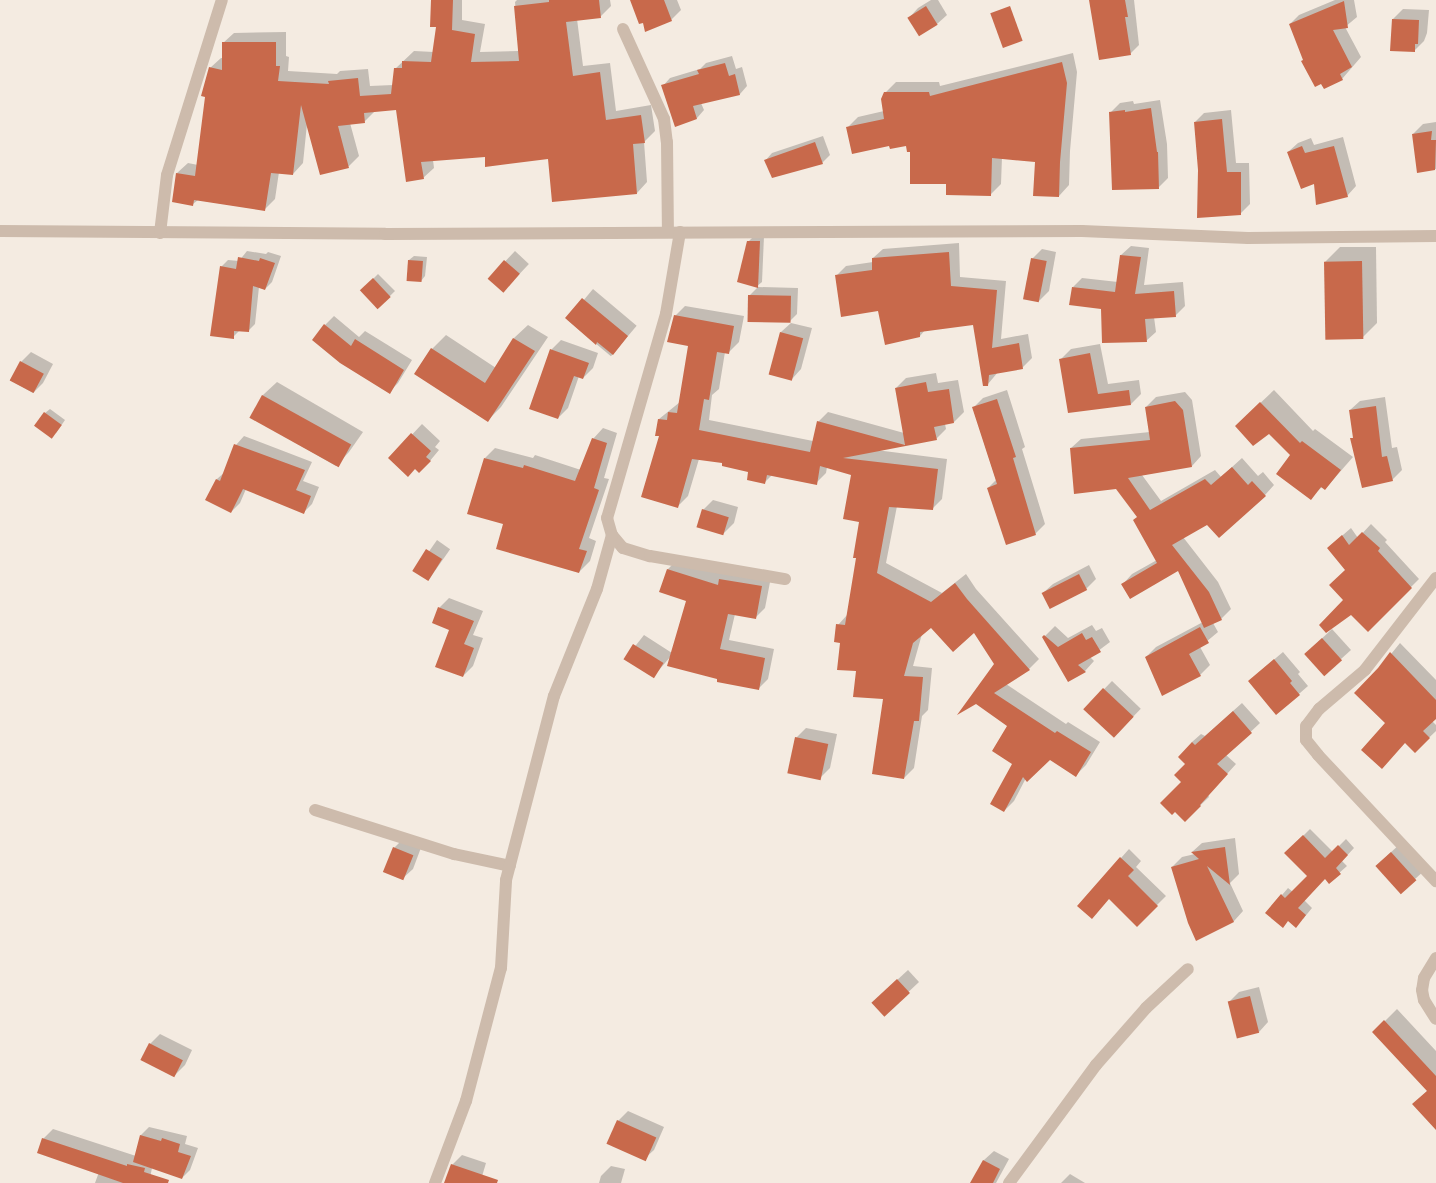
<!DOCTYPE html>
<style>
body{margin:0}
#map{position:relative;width:1436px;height:1183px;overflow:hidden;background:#f4ebe1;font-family:Ubuntu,sans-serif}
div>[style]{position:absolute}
.shadow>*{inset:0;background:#0003;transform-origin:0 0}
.building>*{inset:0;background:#c8694b;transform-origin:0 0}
.minor>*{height:12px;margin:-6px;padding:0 6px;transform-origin:6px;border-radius:6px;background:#cdbbac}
span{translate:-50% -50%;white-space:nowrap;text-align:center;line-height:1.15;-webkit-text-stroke:4px #fbf5ee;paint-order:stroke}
</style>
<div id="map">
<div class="shadow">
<i style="clip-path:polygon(432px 0,462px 0,462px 20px,485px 24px,480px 52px,519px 51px,515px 2px,517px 0,610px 0,611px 6px,600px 17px,577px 19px,583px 66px,610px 63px,616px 111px,651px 105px,655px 131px,644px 142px,647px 182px,637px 193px,549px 157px,487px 156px,433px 160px,434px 168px,423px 178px,397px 109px,375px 111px,365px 121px,350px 123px,359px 156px,349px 166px,321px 174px,307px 124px,303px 163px,293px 174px,279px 172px,275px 199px,264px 210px,198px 200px,193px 204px,173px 201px,177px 173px,188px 163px,198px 165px,210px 68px,221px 58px,223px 58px,223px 43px,234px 33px,286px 32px,286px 56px,289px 57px,288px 71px,337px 74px,340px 71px,368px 69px,370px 86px,393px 85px,395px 69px,414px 51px,434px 52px,438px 26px)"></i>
<i style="clip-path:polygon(631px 0,677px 0,681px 10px,671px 20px,644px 21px)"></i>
<i style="clip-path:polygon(931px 0,938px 0,947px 15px,937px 24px,909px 18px,918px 8px)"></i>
<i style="clip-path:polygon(1091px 0,1134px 0,1139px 45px,1130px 54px)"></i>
<i style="clip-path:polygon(1335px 0,1354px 0,1357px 17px,1345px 27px,1361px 57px,1342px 79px,1304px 59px,1290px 24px,1299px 15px)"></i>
<i style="clip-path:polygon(1403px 9px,1429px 10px,1427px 33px,1424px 41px,1415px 50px,1393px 19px)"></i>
<i style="clip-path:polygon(1073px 53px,1077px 72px,1070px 151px,1069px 185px,1059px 196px,1036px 160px,1002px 157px,1001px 184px,990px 195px,947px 183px,911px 151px,907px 144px,890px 144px,847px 128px,858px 117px,884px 111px,885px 93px,896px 82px,939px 82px,940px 86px)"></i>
<i style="clip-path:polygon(732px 56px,736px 69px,742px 67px,747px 86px,740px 94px,701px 103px,704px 110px,697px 118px,676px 125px,663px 86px,670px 78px,700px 69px,706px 63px)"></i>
<i style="clip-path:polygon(1160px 100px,1167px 144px,1168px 178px,1159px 187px,1111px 112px,1120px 103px,1133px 101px,1134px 104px)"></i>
<i style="clip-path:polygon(1231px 110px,1236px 163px,1249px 163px,1250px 204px,1241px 213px,1199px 170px,1195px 122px,1204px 113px)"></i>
<i style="clip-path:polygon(1436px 122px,1436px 169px,1418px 171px,1413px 134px,1423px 124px)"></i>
<i style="clip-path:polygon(823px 136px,830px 155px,822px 163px,765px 161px,772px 153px)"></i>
<i style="clip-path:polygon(1343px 137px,1356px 186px,1347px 196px,1315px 182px,1288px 152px,1298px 143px,1311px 138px,1314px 145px)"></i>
<i style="clip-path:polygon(764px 236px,762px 282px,757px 286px,749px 241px,753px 237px)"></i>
<i style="clip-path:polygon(959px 243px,960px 277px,1006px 281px,1001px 339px,1028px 334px,1032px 358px,1022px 368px,998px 372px,988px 384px,974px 323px,925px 330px,920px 336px,879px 309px,836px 276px,846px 266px,873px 262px,873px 258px,883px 249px)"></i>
<i style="clip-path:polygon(1131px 246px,1149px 248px,1144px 285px,1183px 282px,1185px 306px,1175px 316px,1154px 317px,1156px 332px,1146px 341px,1073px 287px,1082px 278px,1118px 282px,1121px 255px)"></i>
<i style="clip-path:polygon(1340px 247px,1376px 247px,1377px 323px,1362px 338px,1325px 262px)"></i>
<i style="clip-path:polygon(1042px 249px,1056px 252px,1049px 291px,1039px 301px,1032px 259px)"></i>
<i style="clip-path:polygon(247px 251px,266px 254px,268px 252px,281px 256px,272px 282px,265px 289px,259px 287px,255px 324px,248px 331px,240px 330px,233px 337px,221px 267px,228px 260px,239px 261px)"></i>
<i style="left:515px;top:251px;width:19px;height:38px;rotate:43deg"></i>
<i style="clip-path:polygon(414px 256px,427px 257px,425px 276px,421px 281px,409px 260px)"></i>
<i style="left:378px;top:274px;width:24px;height:23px;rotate:45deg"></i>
<i style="clip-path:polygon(758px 287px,798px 288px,797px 314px,789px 322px,748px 320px,750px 295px)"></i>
<i style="left:593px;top:289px;width:57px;height:40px;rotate:40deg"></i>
<i style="clip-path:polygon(685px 306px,744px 316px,739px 342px,729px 352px,725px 352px,719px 389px,712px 395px,709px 420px,813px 441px,818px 422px,828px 412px,904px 433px,896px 388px,906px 378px,936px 373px,938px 383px,958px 380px,964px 412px,954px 422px,945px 424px,946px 429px,936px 439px,876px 450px,947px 459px,942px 499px,932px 509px,897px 506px,886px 563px,942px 593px,966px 574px,976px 589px,1039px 659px,1029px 669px,1006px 684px,1066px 724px,1068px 722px,1100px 742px,1086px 765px,1076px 775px,1050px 759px,1026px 778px,1014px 801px,1004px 811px,1014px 763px,1009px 726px,976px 703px,995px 664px,974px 631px,932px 626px,922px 634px,913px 666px,932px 668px,928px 710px,922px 716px,914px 768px,904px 778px,884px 698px,857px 670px,841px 642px,838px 625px,848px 614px,858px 558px,861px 521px,853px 474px,827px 467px,826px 473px,816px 483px,772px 475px,765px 482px,750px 471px,724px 462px,699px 459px,688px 496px,678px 506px,660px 435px,659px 419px,680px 402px,689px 345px,675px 316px)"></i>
<i style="clip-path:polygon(334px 316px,359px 337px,365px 331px,412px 360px,398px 383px,389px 392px,325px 325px)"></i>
<i style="clip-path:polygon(791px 323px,812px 328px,801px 369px,792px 379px,781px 332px)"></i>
<i style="clip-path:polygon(528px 325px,548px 337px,501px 407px,488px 420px,416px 374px,432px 349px,446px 335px,496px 368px,514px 338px)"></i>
<i style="clip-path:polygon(561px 340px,598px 353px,593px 368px,583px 378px,579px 376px,568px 408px,558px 418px,530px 408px,552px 349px)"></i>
<i style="clip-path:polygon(1100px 344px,1108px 384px,1139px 380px,1141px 394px,1131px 404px,1069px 412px,1061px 359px,1071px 349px)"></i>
<i style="clip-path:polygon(31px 352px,53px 364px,43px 383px,33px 393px,10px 380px,21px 362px)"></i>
<i style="clip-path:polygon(277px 382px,363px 432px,349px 452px,336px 466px,251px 417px,263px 395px)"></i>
<i style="clip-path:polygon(1007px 390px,1025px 447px,1022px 449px,1045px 524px,1035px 534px,988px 488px,996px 480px,973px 408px,983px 398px)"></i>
<i style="clip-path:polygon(1274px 390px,1313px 431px,1315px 429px,1353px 457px,1325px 489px,1322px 487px,1310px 498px,1292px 455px,1269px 432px,1236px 426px)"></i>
<i style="clip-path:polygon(1185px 392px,1192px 400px,1201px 456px,1192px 466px,1142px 475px,1161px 501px,1215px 470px,1221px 477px,1242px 458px,1258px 476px,1263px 472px,1274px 485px,1265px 495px,1183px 537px,1218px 582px,1231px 609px,1221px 619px,1213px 623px,1218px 632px,1200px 647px,1210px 665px,1200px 675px,1146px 657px,1156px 647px,1203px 622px,1179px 570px,1123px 584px,1132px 574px,1157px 560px,1138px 516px,1117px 488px,1071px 448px,1081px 439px,1150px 432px,1146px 407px,1156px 397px)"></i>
<i style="clip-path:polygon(1385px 397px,1392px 448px,1397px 447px,1402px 470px,1392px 480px,1352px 439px,1354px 436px,1350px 410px,1360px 401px)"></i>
<i style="clip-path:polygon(50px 409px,65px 420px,56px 433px,45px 413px)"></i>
<i style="clip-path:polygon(422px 424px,440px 441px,435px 447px,439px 450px,429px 462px,416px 468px,390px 458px)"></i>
<i style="clip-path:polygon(603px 428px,617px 433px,604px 478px,609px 479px,589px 538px,596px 541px,590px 561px,579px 572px,485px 458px,495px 448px,533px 458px,535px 455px,581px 470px,593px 439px)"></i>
<i style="clip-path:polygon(244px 436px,312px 462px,303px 481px,319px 487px,312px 504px,304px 512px,246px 489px,240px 503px,231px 512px,207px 500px,217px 479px,226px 471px,236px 445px)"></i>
<i style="clip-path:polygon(713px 500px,738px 507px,734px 523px,724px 533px,703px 510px)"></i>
<i style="clip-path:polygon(1371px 524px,1387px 540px,1385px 542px,1419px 579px,1368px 630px,1345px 600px,1346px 570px,1328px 548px,1351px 528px,1358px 538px)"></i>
<i style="left:437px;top:540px;width:16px;height:38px;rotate:35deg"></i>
<i style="clip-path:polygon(677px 560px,771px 577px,765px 608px,756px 617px,735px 614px,729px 640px,774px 649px,768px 679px,758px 689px,718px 679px,671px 656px,653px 677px,625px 659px,644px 635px,672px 653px,688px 600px,661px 592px,668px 569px)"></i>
<i style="clip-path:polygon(1089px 565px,1096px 579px,1086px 589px,1043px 593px,1053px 584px)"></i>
<i style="clip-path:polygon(449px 598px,483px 611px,473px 635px,483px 638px,473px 666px,463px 676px,450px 629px,433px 622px,440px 607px)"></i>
<i style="clip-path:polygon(1092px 625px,1096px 631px,1102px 628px,1110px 642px,1090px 657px,1094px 661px,1085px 671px,1068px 680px,1044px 637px,1055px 626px,1068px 638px)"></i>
<i style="clip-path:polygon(1332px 629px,1351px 650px,1341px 659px,1316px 644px)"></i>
<i style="clip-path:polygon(1400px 643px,1436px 680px,1436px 717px,1432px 721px,1436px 725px,1436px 731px,1415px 751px,1386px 723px,1379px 669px)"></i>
<i style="clip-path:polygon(1283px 652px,1300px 672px,1298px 674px,1308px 686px,1276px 714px,1258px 673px)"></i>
<i style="left:1112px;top:681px;width:40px;height:39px;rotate:44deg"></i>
<i style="clip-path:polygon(1242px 703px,1260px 723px,1226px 755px,1236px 764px,1208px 795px,1209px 797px,1185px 820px,1183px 782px,1192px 742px,1201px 734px,1205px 736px)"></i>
<i style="clip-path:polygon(806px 728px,837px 734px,830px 768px,820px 778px,796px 738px)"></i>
<i style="clip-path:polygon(1310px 829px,1333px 852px,1346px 839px,1354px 848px,1342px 861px,1347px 866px,1329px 882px,1325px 878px,1304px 900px,1312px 908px,1303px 919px,1282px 895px,1288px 888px,1293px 892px,1309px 876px,1286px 853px)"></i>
<i style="clip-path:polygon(404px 838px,422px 845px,413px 869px,403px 878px,394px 848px)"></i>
<i style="clip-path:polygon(1235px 838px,1239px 874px,1230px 883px,1243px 911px,1234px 921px,1197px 939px,1172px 867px,1182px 857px,1195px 854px,1192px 852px,1202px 843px)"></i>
<i style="clip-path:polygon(1401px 843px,1425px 870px,1415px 879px,1376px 866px)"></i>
<i style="clip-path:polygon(1129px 849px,1141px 861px,1136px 867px,1166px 896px,1137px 925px,1121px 858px)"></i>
<i style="clip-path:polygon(908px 970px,919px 982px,884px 1015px,883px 993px)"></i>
<i style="clip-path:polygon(1259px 987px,1268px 1022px,1259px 1032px,1229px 1002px,1239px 992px)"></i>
<i style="clip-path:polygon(1397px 1009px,1436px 1051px,1436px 1123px,1414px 1104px,1428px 1090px,1374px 1032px)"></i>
<i style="clip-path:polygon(160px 1034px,192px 1050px,185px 1065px,175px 1075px,150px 1044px)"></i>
<i style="clip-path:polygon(628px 1111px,664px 1127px,654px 1150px,644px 1159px,618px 1121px)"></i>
<i style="clip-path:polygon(149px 1127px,187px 1136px,185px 1144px,198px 1148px,190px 1170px,182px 1178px,152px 1168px,149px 1183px,95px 1183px,99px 1172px,43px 1139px,53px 1129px,136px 1156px,141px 1135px)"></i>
<i style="clip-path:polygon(994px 1151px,1009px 1159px,996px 1183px,972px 1183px,984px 1160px)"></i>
<i style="clip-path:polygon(462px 1155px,486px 1163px,480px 1183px,445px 1183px,452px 1165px)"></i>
<i style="clip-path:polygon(611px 1166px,625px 1169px,621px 1183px,599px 1183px,601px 1176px)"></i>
<i style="clip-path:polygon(1070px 1174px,1085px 1183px,1061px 1183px)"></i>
</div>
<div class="building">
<i style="clip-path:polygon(431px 0,453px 0,452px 30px,475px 34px,471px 62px,519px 61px,514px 6px,549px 2px,549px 0,599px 0,601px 18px,566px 22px,573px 76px,600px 72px,606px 120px,641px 115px,645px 143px,633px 144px,637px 194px,552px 202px,548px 159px,485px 167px,485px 157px,421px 162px,424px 179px,406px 182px,396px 110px,364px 113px,365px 123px,338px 126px,349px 168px,320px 175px,301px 105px,293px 175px,271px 173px,265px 211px,194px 200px,193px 206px,172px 202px,176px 173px,195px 176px,205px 97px,201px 96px,209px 67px,222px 70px,222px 42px,276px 42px,276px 66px,280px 66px,278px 81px,329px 84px,328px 81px,358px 78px,360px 96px,391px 94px,394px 68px,402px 68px,402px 61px,431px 62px,436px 27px,430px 27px)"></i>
<i style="clip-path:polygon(630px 0,664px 0,672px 21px,645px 32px,643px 23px,639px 24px)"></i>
<i style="clip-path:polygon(1089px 0,1125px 0,1128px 17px,1125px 17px,1131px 55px,1099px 60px)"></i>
<i style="clip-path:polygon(1344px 1px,1348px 28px,1333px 30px,1352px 67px,1340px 74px,1343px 80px,1324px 89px,1321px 84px,1315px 87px,1301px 61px,1303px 60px,1289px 24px)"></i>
<i style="left:926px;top:6px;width:22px;height:22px;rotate:58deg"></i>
<i style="left:1010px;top:6px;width:37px;height:21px;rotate:70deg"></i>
<i style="clip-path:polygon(1392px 19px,1419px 20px,1418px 44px,1415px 44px,1415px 52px,1390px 51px)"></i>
<i style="clip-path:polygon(1062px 62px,1067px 83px,1060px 162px,1059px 197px,1033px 196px,1035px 162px,992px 158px,991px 196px,946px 195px,946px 184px,910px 184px,910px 152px,907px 152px,906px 146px,890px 149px,889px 146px,852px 154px,846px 127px,884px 119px,881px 99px,884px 92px,929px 92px,930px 96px)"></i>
<i style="clip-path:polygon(725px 63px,729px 76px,735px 74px,740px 95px,693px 106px,697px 119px,675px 127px,661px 85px,699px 74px,697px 70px)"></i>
<i style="clip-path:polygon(1151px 108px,1157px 152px,1158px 152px,1159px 189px,1112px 190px,1109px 112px,1125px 110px,1125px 112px)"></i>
<i style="clip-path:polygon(1222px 119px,1227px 172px,1241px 172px,1241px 215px,1197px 218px,1198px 170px,1194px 122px)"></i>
<i style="clip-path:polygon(1432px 131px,1431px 140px,1436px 140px,1435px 170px,1417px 173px,1412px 134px)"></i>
<i style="clip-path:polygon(815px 142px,823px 164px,772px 178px,764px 160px)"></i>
<i style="clip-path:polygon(1302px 146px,1305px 153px,1334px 146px,1348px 197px,1316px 205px,1314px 184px,1301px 189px,1287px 152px)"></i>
<i style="clip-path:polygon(747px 241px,760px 241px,758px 288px,737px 282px)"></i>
<i style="clip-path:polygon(949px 252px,951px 286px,997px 290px,992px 348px,1019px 343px,1023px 369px,989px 375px,988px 386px,983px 386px,973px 325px,920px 332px,920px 337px,885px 345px,878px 311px,841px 317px,835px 275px,872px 270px,872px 258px)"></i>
<i style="clip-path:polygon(1120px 255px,1141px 257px,1135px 294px,1174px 291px,1176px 317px,1145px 319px,1147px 342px,1102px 343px,1101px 309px,1069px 305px,1072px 287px,1115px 292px)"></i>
<i style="clip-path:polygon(238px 257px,259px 261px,260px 258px,275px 263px,265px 290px,253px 286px,249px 332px,234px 331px,234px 339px,210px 336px,220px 266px,236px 269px)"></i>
<i style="left:1031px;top:258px;width:16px;height:42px;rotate:11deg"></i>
<i style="left:408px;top:260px;width:15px;height:21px;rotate:4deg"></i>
<i style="left:504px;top:260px;width:21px;height:25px;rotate:41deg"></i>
<i style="left:1362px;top:261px;width:78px;height:38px;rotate:89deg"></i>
<i style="left:373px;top:278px;width:26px;height:18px;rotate:47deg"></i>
<i style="left:748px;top:295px;width:43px;height:27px;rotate:1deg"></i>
<i style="clip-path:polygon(582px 298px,628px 336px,613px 355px,597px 342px,596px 345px,565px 318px)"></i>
<i style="clip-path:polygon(674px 315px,734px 326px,729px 354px,717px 352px,709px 400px,704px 399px,699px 430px,810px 452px,817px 421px,905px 445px,895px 388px,926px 382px,928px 392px,949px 389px,954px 423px,934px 427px,937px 440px,843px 458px,938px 469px,933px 510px,889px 507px,877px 573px,931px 602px,955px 583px,967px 599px,1030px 670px,994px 693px,1055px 733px,1057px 731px,1091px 752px,1076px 777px,1050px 760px,1027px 782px,1023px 777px,1004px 812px,990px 804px,1012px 764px,992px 751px,1007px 726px,976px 704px,957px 715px,994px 664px,974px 633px,953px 652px,931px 628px,913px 643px,904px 676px,923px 677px,919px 721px,914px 721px,904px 779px,872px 774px,883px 699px,853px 697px,856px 671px,837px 670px,840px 643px,834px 642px,836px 624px,845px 625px,856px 558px,853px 558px,859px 522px,843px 519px,851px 475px,820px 466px,817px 485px,767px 475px,765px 484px,747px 480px,748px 472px,722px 466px,722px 463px,692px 459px,678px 508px,641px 497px,659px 436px,655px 436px,658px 419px,667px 420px,668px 412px,677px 413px,688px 346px,667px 342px)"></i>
<i style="clip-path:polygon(324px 324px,351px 346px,355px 339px,404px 370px,390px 394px,340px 363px,312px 340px)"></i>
<i style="left:780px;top:332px;width:24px;height:44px;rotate:15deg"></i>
<i style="clip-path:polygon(513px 338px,535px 351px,488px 422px,414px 374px,431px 348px,485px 383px)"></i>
<i style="clip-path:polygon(550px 349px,589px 363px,583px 379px,574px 376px,558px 419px,529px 409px)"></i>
<i style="clip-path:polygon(1090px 353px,1098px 394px,1129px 390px,1131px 405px,1068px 413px,1059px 359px)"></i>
<i style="left:20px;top:361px;width:27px;height:22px;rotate:28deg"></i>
<i style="left:262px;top:395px;width:102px;height:26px;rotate:29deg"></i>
<i style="clip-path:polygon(997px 399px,1016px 457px,1013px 458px,1036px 535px,1006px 545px,987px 488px,997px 484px,972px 407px)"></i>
<i style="clip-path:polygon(1175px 401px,1183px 410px,1192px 467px,1128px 478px,1150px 510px,1205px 479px,1211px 485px,1232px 467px,1248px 485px,1252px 481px,1266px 496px,1219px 538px,1207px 525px,1172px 545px,1209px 592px,1222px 620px,1204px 628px,1178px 571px,1130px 599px,1121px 584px,1157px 563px,1133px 520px,1137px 517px,1116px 489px,1074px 494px,1070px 448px,1150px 440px,1145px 407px)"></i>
<i style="clip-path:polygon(1260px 402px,1300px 443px,1302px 441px,1341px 470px,1325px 490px,1321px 487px,1311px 500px,1276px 474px,1290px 455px,1269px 434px,1253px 446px,1235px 426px)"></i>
<i style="clip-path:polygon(1376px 406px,1382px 457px,1387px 456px,1393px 481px,1362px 488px,1350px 438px,1353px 438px,1349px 410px)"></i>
<i style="left:44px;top:412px;width:22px;height:17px;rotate:36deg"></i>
<i style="clip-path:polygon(411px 433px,431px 451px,426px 457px,431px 461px,419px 473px,415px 469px,408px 477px,388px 458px)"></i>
<i style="clip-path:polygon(592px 438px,607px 443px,594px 488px,599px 490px,579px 549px,587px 551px,579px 573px,496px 549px,503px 524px,467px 514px,484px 458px,523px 468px,524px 465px,575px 481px)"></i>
<i style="clip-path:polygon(234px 444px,305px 470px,296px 490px,311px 496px,304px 514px,243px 489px,231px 513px,205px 500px,216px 479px,220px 481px)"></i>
<i style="left:702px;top:509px;width:28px;height:19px;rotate:17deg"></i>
<i style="clip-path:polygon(1362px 532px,1380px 548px,1378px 551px,1412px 588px,1368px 632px,1351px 615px,1326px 633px,1319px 625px,1343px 600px,1329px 585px,1345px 570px,1327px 548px,1342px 535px,1349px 545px)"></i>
<i style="left:426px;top:549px;width:19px;height:26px;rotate:32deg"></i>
<i style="clip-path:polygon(667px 569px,718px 585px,719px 579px,762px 586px,756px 619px,728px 614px,720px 649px,765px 658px,759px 690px,717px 682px,717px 679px,667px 666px,686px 601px,659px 592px)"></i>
<i style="left:1079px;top:574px;width:18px;height:42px;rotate:63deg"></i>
<i style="clip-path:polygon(438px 607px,474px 621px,464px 644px,474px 648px,463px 677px,435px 667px,449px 630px,432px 623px)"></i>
<i style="clip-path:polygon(1200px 627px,1209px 643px,1189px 654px,1201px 676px,1162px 696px,1145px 657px)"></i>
<i style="clip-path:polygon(1082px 633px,1086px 640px,1092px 637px,1101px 652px,1078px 665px,1086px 672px,1068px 682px,1042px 637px,1044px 635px,1058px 647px)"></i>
<i style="left:1322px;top:638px;width:30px;height:24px;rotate:48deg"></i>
<i style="left:633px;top:644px;width:36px;height:18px;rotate:32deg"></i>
<i style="clip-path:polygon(1390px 652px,1436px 700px,1436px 719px,1423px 731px,1430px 738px,1415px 753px,1405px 743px,1382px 769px,1361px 750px,1385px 723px,1354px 693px,1378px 668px)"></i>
<i style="clip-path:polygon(1274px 659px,1292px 681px,1290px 683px,1300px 695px,1276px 715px,1248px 681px)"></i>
<i style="left:1103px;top:688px;width:42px;height:29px;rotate:43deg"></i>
<i style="clip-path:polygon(1233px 711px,1252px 733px,1217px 764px,1228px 774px,1200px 805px,1201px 806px,1185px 822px,1175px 812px,1172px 815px,1160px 803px,1181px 782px,1174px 775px,1185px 764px,1178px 757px,1192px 742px,1195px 745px)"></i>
<i style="left:795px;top:737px;width:34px;height:37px;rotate:12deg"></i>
<i style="clip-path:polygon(1303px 835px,1325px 858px,1338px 845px,1348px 855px,1336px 868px,1341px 874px,1329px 884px,1325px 879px,1298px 908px,1306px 915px,1296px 928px,1288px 921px,1283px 928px,1265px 913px,1281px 894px,1285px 898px,1307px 876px,1284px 853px)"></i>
<i style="left:393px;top:847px;width:22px;height:27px;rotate:22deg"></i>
<i style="clip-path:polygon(1225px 847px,1230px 885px,1207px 866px,1234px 922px,1196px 941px,1188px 923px,1171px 867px,1199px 859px,1191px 852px)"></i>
<i style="left:1391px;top:852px;width:38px;height:21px;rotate:48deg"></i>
<i style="clip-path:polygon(1120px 857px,1134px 870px,1128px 876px,1158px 906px,1137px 927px,1109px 899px,1092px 919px,1077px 906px)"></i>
<i style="left:897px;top:979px;width:19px;height:35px;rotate:47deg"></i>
<i style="left:1250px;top:996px;width:38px;height:23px;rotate:76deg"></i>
<i style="clip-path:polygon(1384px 1020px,1436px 1076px,1436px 1130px,1412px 1104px,1427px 1091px,1372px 1032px)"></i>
<i style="left:149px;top:1043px;width:38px;height:19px;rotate:27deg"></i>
<i style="left:617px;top:1120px;width:43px;height:26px;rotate:24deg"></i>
<i style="clip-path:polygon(140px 1135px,161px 1141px,162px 1138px,180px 1144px,178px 1152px,191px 1156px,182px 1179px,133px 1162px)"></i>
<i style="clip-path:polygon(42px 1138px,127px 1166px,127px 1164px,145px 1168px,144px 1172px,169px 1180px,168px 1183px,123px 1183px,37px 1153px)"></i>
<i style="clip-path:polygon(983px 1160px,1000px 1169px,993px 1183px,970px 1183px)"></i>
<i style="clip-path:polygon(451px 1164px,498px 1180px,497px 1183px,444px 1183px)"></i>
</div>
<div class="minor">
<i style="left:623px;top:29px;width:99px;rotate:65.5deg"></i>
<i style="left:664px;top:119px;width:23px;rotate:83deg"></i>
<i style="left:667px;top:142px;width:90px;rotate:89.4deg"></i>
<i style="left:0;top:231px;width:385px;rotate:0.4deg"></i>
<i style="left:385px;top:234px;width:697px;rotate:-0.25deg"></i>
<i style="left:1082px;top:231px;width:166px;rotate:2.4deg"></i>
<i style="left:1248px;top:238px;width:188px;rotate:-0.6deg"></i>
<i style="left:680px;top:232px;width:83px;rotate:99.7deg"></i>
<i style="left:666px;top:314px;width:212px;rotate:106.1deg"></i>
<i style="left:607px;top:518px;width:18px;rotate:74deg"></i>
<i style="left:612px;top:535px;width:17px;rotate:50deg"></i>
<i style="left:623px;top:548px;width:28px;rotate:17deg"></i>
<i style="left:650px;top:556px;width:137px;rotate:9.7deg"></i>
<i style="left:160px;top:233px;width:58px;rotate:-83.1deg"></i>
<i style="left:167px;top:175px;width:183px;rotate:-72.6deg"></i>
<i style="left:1436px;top:578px;width:116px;rotate:127.7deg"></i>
<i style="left:1365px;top:670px;width:60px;rotate:139.7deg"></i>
<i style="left:1319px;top:709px;width:21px;rotate:127deg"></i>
<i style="left:1306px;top:726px;width:14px;rotate:90deg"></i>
<i style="left:1306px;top:740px;width:19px;rotate:51deg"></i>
<i style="left:1318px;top:755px;width:173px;rotate:46.9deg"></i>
<i style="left:315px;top:810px;width:146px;rotate:17.6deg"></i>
<i style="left:454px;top:854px;width:57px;rotate:12.1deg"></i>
<i style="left:1436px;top:958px;width:23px;rotate:121deg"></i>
<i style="left:1424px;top:978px;width:12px;rotate:99deg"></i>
<i style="left:1422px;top:990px;width:10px;rotate:79deg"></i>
<i style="left:1424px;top:1000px;width:22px;rotate:58deg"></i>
<i style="left:435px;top:1183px;width:88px;rotate:-69.3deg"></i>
<i style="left:466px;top:1101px;width:138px;rotate:-75.3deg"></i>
<i style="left:501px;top:968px;width:88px;rotate:-86.7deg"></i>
<i style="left:506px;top:880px;width:190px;rotate:-75.4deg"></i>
<i style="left:554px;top:696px;width:115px;rotate:-68.1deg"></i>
<i style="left:597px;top:589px;width:56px;rotate:-74.5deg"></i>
<i style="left:1009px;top:1183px;width:147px;rotate:-53.6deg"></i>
<i style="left:1096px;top:1065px;width:76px;rotate:-48.7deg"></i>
<i style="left:1146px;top:1008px;width:57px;rotate:-42.9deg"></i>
</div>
</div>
